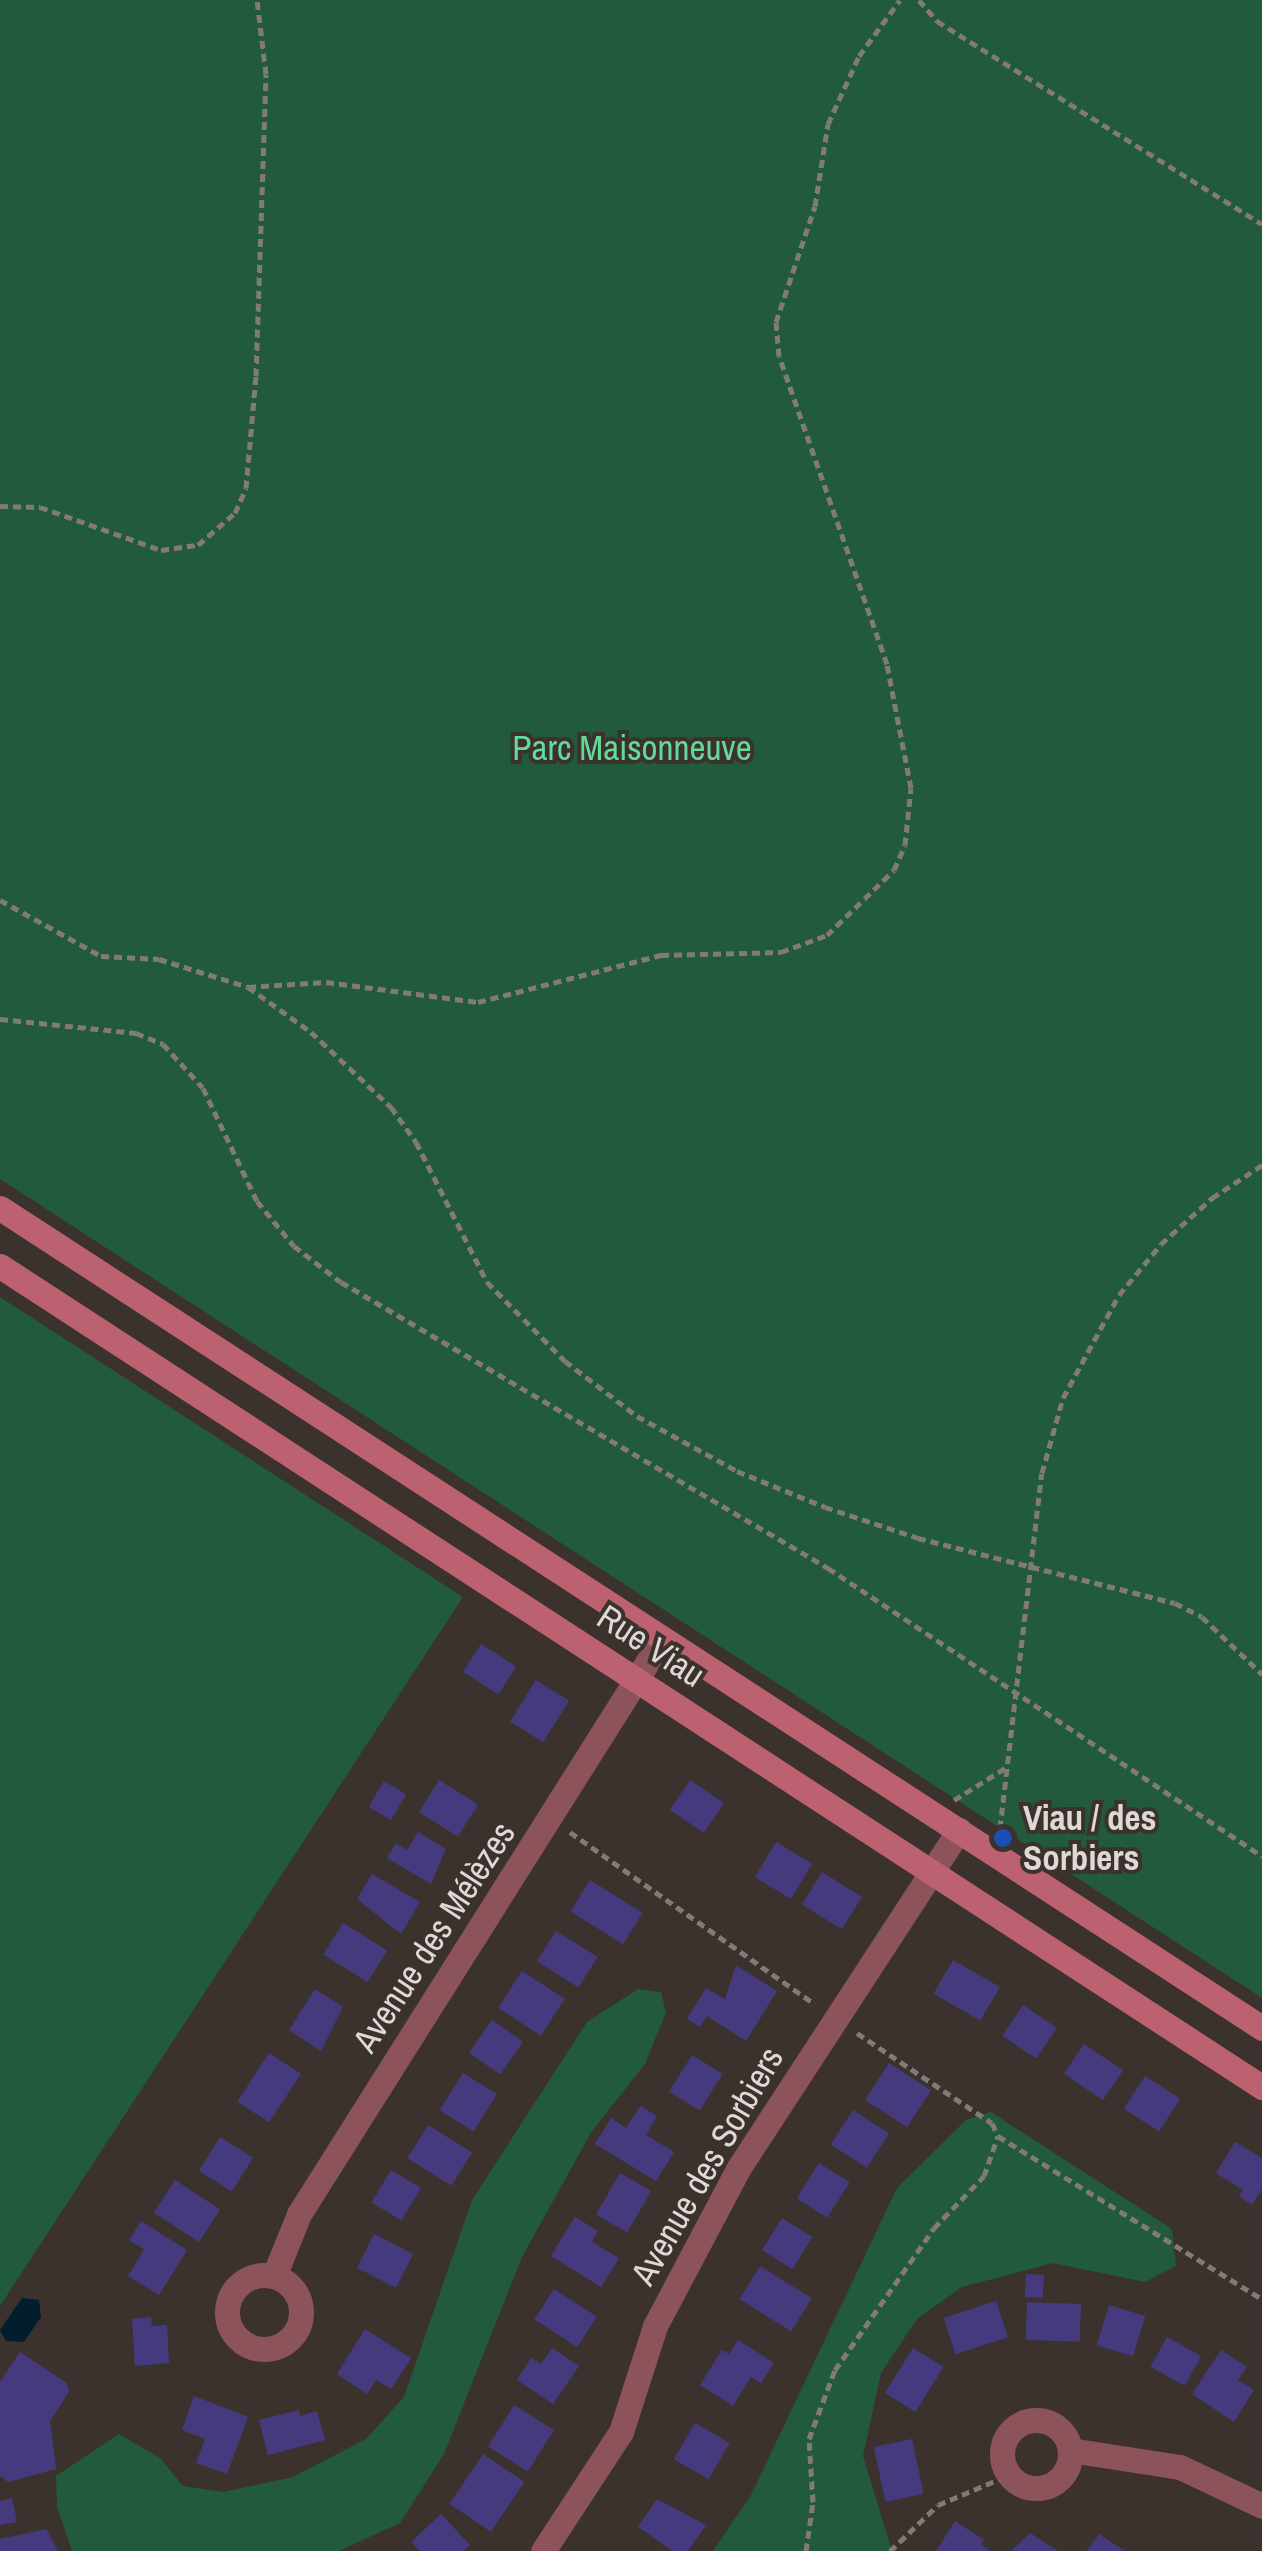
<!DOCTYPE html>
<meta charset="utf-8">
<style>
body{margin:0}
#map{position:relative;width:1262px;height:2551px;overflow:hidden;background:#3b322e;font-family:"Archivo Narrow",sans-serif}
div>[style]{position:absolute}
.green>*{inset:0;background:#215a3c}
.water>*{inset:0;background:#021d2c}
.building>*{inset:0;background:#463a7f;transform-origin:0 0}
.path>*{height:5px;margin-top:-2.5px;transform-origin:0;background:repeating-linear-gradient(90deg,#827a76 0 8px,transparent 0 13px)}
.street>*{height:25px;margin:-12.5px;padding:0 12.5px;transform-origin:12.5px;border-radius:12.5px;background:#8c535b}
.street>.ring{margin:-12.5px;padding:0;box-sizing:content-box;background:none;border:25px solid #8c535b;border-radius:50%}
.secondary>*{height:25px;margin:-12.5px;padding:0 12.5px;transform-origin:12.5px;border-radius:12.5px;background:#bc616f}
.dots>*{width:28px;height:28px;translate:-50% -50%;box-sizing:border-box;border:5px solid #3b322e;border-radius:50%}
span{translate:-50% -50%;white-space:nowrap;text-align:center;line-height:1.15;-webkit-text-stroke:8px #3b322e;paint-order:stroke}
.park-label{font-size:35px;color:#63d99a}
.street-label{font-size:35px;color:#dfd9d6}
.poi-label{font-size:35px;color:#dfd9d6;font-weight:700}
.left{translate:0 -50%;text-align:left}
</style>
<div id="map">
<div class="green">
<i style="clip-path:polygon(0 0,1262px 0,1262px 1998px,0 1179px)"></i>
<i style="clip-path:polygon(0 1297px,463px 1597px,0 2306px)"></i>
<i style="clip-path:polygon(638px 1989px,661px 1992px,666px 2012px,645px 2064px,592px 2131px,522px 2257px,444px 2454px,400px 2523px,339px 2551px,72px 2551px,57px 2507px,56px 2476px,119px 2434px,160px 2458px,183px 2486px,223px 2492px,293px 2477px,366px 2439px,404px 2397px,472px 2200px,587px 2022px)"></i>
<i style="clip-path:polygon(991px 2112px,1172px 2229px,1176px 2266px,1145px 2282px,1053px 2263px,962px 2287px,917px 2319px,881px 2373px,863px 2456px,892px 2551px,713px 2551px,751px 2495px,897px 2188px,966px 2120px)"></i>
</div>
<div class="water">
<i style="clip-path:polygon(22px 2298px,39px 2300px,41px 2317px,24px 2342px,6px 2341px,0 2330px)"></i>
</div>
<div class="building">
<i style="left:481px;top:1644px;width:42px;height:33px;rotate:33deg"></i>
<i style="left:536px;top:1680px;width:39px;height:49px;rotate:32deg"></i>
<i style="left:439px;top:1780px;width:46px;height:38px;rotate:32deg"></i>
<i style="left:690px;top:1780px;width:41px;height:36px;rotate:34deg"></i>
<i style="left:384px;top:1781px;width:26px;height:30px;rotate:31deg"></i>
<i style="clip-path:polygon(418px 1832px,446px 1849px,431px 1884px,387px 1858px,396px 1843px,407px 1850px)"></i>
<i style="left:776px;top:1842px;width:42px;height:41px;rotate:31deg"></i>
<i style="left:822px;top:1872px;width:47px;height:38px;rotate:32deg"></i>
<i style="clip-path:polygon(372px 1874px,420px 1902px,401px 1934px,357px 1899px)"></i>
<i style="left:590px;top:1880px;width:62px;height:37px;rotate:32deg"></i>
<i style="left:343px;top:1923px;width:52px;height:37px;rotate:32deg"></i>
<i style="left:556px;top:1931px;width:49px;height:36px;rotate:32deg"></i>
<i style="left:953px;top:1960px;width:54px;height:39px;rotate:30deg"></i>
<i style="clip-path:polygon(736px 1965px,777px 1991px,746px 2041px,707px 2016px,700px 2027px,687px 2019px,706px 1988px,725px 1999px)"></i>
<i style="left:522px;top:1971px;width:51px;height:44px;rotate:33deg"></i>
<i style="clip-path:polygon(315px 1989px,343px 2007px,321px 2051px,289px 2030px)"></i>
<i style="left:1023px;top:2005px;width:41px;height:37px;rotate:34deg"></i>
<i style="left:492px;top:2020px;width:38px;height:40px;rotate:35deg"></i>
<i style="left:1084px;top:2044px;width:47px;height:36px;rotate:34deg"></i>
<i style="left:269px;top:2053px;width:38px;height:58px;rotate:33deg"></i>
<i style="left:692px;top:2055px;width:36px;height:43px;rotate:32deg"></i>
<i style="left:889px;top:2063px;width:50px;height:44px;rotate:33deg"></i>
<i style="left:463px;top:2073px;width:40px;height:44px;rotate:32deg"></i>
<i style="left:1145px;top:2076px;width:42px;height:39px;rotate:33deg"></i>
<i style="clip-path:polygon(640px 2106px,657px 2116px,646px 2135px,674px 2152px,656px 2181px,595px 2144px,611px 2118px,626px 2128px)"></i>
<i style="left:853px;top:2110px;width:43px;height:41px;rotate:33deg"></i>
<i style="left:428px;top:2125px;width:52px;height:39px;rotate:32deg"></i>
<i style="left:220px;top:2137px;width:39px;height:40px;rotate:32deg"></i>
<i style="clip-path:polygon(1235px 2142px,1262px 2158px,1262px 2189px,1252px 2205px,1239px 2196px,1243px 2190px,1216px 2173px)"></i>
<i style="left:819px;top:2163px;width:36px;height:42px;rotate:32deg"></i>
<i style="left:391px;top:2170px;width:35px;height:38px;rotate:31deg"></i>
<i style="left:620px;top:2173px;width:36px;height:48px;rotate:30deg"></i>
<i style="left:175px;top:2180px;width:54px;height:39px;rotate:33deg"></i>
<i style="clip-path:polygon(575px 2217px,598px 2231px,592px 2242px,619px 2258px,601px 2287px,551px 2256px)"></i>
<i style="left:782px;top:2218px;width:36px;height:38px;rotate:32deg"></i>
<i style="clip-path:polygon(141px 2221px,187px 2250px,159px 2295px,128px 2276px,144px 2249px,129px 2240px)"></i>
<i style="left:374px;top:2234px;width:44px;height:38px;rotate:27deg"></i>
<i style="left:760px;top:2266px;width:61px;height:39px;rotate:32deg"></i>
<i style="left:1026px;top:2274px;width:18px;height:23px;rotate:3deg"></i>
<i style="left:554px;top:2289px;width:51px;height:36px;rotate:33deg"></i>
<i style="left:996px;top:2301px;width:38px;height:55px;rotate:72deg"></i>
<i style="left:1027px;top:2302px;width:54px;height:38px;rotate:2deg"></i>
<i style="left:1109px;top:2305px;width:38px;height:42px;rotate:17deg"></i>
<i style="clip-path:polygon(151px 2317px,152px 2326px,167px 2325px,169px 2363px,135px 2366px,132px 2319px)"></i>
<i style="clip-path:polygon(365px 2329px,411px 2358px,391px 2389px,376px 2380px,367px 2394px,337px 2374px)"></i>
<i style="left:1167px;top:2337px;width:39px;height:34px;rotate:29deg"></i>
<i style="clip-path:polygon(738px 2340px,774px 2363px,761px 2383px,751px 2377px,733px 2406px,700px 2385px,722px 2350px,729px 2354px)"></i>
<i style="clip-path:polygon(552px 2348px,579px 2366px,553px 2404px,517px 2380px,531px 2358px,541px 2364px)"></i>
<i style="left:913px;top:2348px;width:36px;height:53px;rotate:32deg"></i>
<i style="clip-path:polygon(1221px 2350px,1247px 2367px,1238px 2380px,1254px 2390px,1234px 2422px,1192px 2394px)"></i>
<i style="clip-path:polygon(20px 2352px,67px 2383px,69px 2392px,50px 2421px,56px 2469px,8px 2482px,0 2476px,0 2382px)"></i>
<i style="clip-path:polygon(194px 2396px,248px 2417px,227px 2474px,196px 2463px,205px 2439px,182px 2430px)"></i>
<i style="left:514px;top:2405px;width:47px;height:49px;rotate:32deg"></i>
<i style="clip-path:polygon(299px 2410px,300px 2416px,317px 2411px,325px 2440px,268px 2455px,259px 2420px)"></i>
<i style="left:695px;top:2423px;width:40px;height:42px;rotate:30deg"></i>
<i style="left:912px;top:2439px;width:56px;height:39px;rotate:78deg"></i>
<i style="left:483px;top:2454px;width:50px;height:60px;rotate:34deg"></i>
<i style="clip-path:polygon(12px 2498px,17px 2522px,0 2525px,0 2501px)"></i>
<i style="clip-path:polygon(657px 2499px,706px 2525px,688px 2551px,673px 2551px,638px 2527px)"></i>
<i style="clip-path:polygon(441px 2514px,470px 2545px,463px 2551px,420px 2551px,411px 2542px)"></i>
<i style="clip-path:polygon(955px 2521px,984px 2540px,981px 2544px,991px 2551px,936px 2551px)"></i>
<i style="clip-path:polygon(46px 2529px,58px 2551px,0 2551px,0 2539px)"></i>
<i style="clip-path:polygon(1030px 2533px,1058px 2551px,1011px 2551px)"></i>
<i style="clip-path:polygon(1099px 2534px,1125px 2551px,1087px 2551px)"></i>
</div>
<div class="path">
<i style="left:919px;top:0;width:28px;rotate:49deg"></i>
<i style="left:937px;top:21px;width:383px;rotate:32deg"></i>
<i style="left:0;top:506px;width:40px;rotate:1.4deg"></i>
<i style="left:40px;top:507px;width:128px;rotate:19.6deg"></i>
<i style="left:161px;top:550px;width:37px;rotate:-8deg"></i>
<i style="left:198px;top:545px;width:49px;rotate:-40.9deg"></i>
<i style="left:235px;top:513px;width:27px;rotate:-66deg"></i>
<i style="left:246px;top:488px;width:112px;rotate:-84.9deg"></i>
<i style="left:256px;top:376px;width:302px;rotate:-88.1deg"></i>
<i style="left:266px;top:74px;width:75px;rotate:-96.9deg"></i>
<i style="left:0;top:900px;width:115px;rotate:29deg"></i>
<i style="left:101px;top:956px;width:58px;rotate:3deg"></i>
<i style="left:159px;top:959px;width:93px;rotate:17.5deg"></i>
<i style="left:248px;top:987px;width:77px;rotate:35.5deg"></i>
<i style="left:311px;top:1032px;width:110px;rotate:43.2deg"></i>
<i style="left:391px;top:1107px;width:43px;rotate:54.5deg"></i>
<i style="left:416px;top:1142px;width:157px;rotate:63.1deg"></i>
<i style="left:487px;top:1282px;width:111px;rotate:45.4deg"></i>
<i style="left:565px;top:1361px;width:91px;rotate:37.4deg"></i>
<i style="left:637px;top:1416px;width:114px;rotate:28.8deg"></i>
<i style="left:737px;top:1471px;width:95px;rotate:22.2deg"></i>
<i style="left:825px;top:1507px;width:98px;rotate:18.4deg"></i>
<i style="left:918px;top:1538px;width:265px;rotate:14.2deg"></i>
<i style="left:1175px;top:1603px;width:30px;rotate:27deg"></i>
<i style="left:1202px;top:1617px;width:83px;rotate:43.5deg"></i>
<i style="left:248px;top:987px;width:78px;rotate:-3.7deg"></i>
<i style="left:326px;top:982px;width:153px;rotate:7.5deg"></i>
<i style="left:478px;top:1002px;width:189px;rotate:-14.4deg"></i>
<i style="left:661px;top:955px;width:120px;rotate:-1.4deg"></i>
<i style="left:781px;top:952px;width:49px;rotate:-20.3deg"></i>
<i style="left:827px;top:935px;width:93px;rotate:-44.1deg"></i>
<i style="left:894px;top:870px;width:27px;rotate:-66deg"></i>
<i style="left:905px;top:845px;width:57px;rotate:-84deg"></i>
<i style="left:911px;top:788px;width:126px;rotate:-101deg"></i>
<i style="left:887px;top:664px;width:326px;rotate:-109.3deg"></i>
<i style="left:779px;top:356px;width:34px;rotate:-95deg"></i>
<i style="left:776px;top:322px;width:122px;rotate:-71.4deg"></i>
<i style="left:815px;top:206px;width:83px;rotate:-81deg"></i>
<i style="left:828px;top:124px;width:75px;rotate:-65.5deg"></i>
<i style="left:859px;top:56px;width:69px;rotate:-53.8deg"></i>
<i style="left:0;top:1019px;width:137px;rotate:5.9deg"></i>
<i style="left:136px;top:1033px;width:29px;rotate:22deg"></i>
<i style="left:163px;top:1044px;width:59px;rotate:47.7deg"></i>
<i style="left:203px;top:1088px;width:125px;rotate:64.5deg"></i>
<i style="left:257px;top:1201px;width:58px;rotate:50.6deg"></i>
<i style="left:294px;top:1246px;width:59px;rotate:37.5deg"></i>
<i style="left:341px;top:1282px;width:565px;rotate:30.42deg"></i>
<i style="left:828px;top:1568px;width:521px;rotate:33.57deg"></i>
<i style="left:954px;top:1800px;width:62px;rotate:-31.9deg"></i>
<i style="left:1000px;top:1828px;width:357px;rotate:-83.3deg"></i>
<i style="left:1042px;top:1473px;width:78px;rotate:-74.4deg"></i>
<i style="left:1063px;top:1398px;width:117px;rotate:-61.5deg"></i>
<i style="left:1119px;top:1295px;width:66px;rotate:-50.5deg"></i>
<i style="left:1161px;top:1244px;width:69px;rotate:-42deg"></i>
<i style="left:1212px;top:1198px;width:60px;rotate:-33.4deg"></i>
<i style="left:570px;top:1832px;width:299px;rotate:35.1deg"></i>
<i style="left:857px;top:2033px;width:162px;rotate:33.7deg"></i>
<i style="left:992px;top:2123px;width:14px;rotate:65deg"></i>
<i style="left:998px;top:2136px;width:310px;rotate:31.7deg"></i>
<i style="left:806px;top:2551px;width:49px;rotate:-81.9deg"></i>
<i style="left:813px;top:2502px;width:63px;rotate:-93.6deg"></i>
<i style="left:809px;top:2439px;width:74px;rotate:-69.4deg"></i>
<i style="left:835px;top:2370px;width:173px;rotate:-55.1deg"></i>
<i style="left:934px;top:2228px;width:72px;rotate:-46.1deg"></i>
<i style="left:984px;top:2176px;width:42px;rotate:-70.7deg"></i>
<i style="left:890px;top:2551px;width:66px;rotate:-43.8deg"></i>
<i style="left:938px;top:2505px;width:77px;rotate:-22.9deg"></i>
</div>
<div class="street">
<i class="ring" style="left:227px;top:2275px;width:49px;height:49px"></i>
<i style="left:274px;top:2276px;width:67px;rotate:-68deg"></i>
<i style="left:299px;top:2214px;width:680px;rotate:-57.74deg"></i>
<i class="ring" style="left:1002px;top:2420px;width:43px;height:43px"></i>
<i style="left:1070px;top:2450px;width:111px;rotate:8.8deg"></i>
<i style="left:1180px;top:2467px;width:91px;rotate:25.4deg"></i>
<i style="left:543px;top:2551px;width:142px;rotate:-56.8deg"></i>
<i style="left:621px;top:2432px;width:111px;rotate:-72.2deg"></i>
<i style="left:655px;top:2326px;width:178px;rotate:-62.1deg"></i>
<i style="left:738px;top:2169px;width:405px;rotate:-56.9deg"></i>
</div>
<div class="secondary">
<i style="left:0;top:1208px;width:1505px;rotate:33.01deg"></i>
<i style="left:0;top:1266px;width:1506px;rotate:33.05deg"></i>
</div>
<div class="dots">
<i style="left:1003px;top:1838px;background:#1a4fb4"></i>
</div>
<div class="park-label">
<span style="left:632px;top:748px">Parc Maisonneuve</span>
</div>
<div class="street-label">
<span style="left:651px;top:1646px;rotate:33deg">Rue Viau</span>
<span style="left:434px;top:1937px;rotate:-57deg">Avenue des Mélèzes</span>
<span style="left:707px;top:2166px;rotate:-60deg">Avenue des Sorbiers</span>
</div>
<div class="poi-label">
<span class="left" style="left:1023px;top:1838px">Viau / des<br>Sorbiers</span>
</div>
</div>
